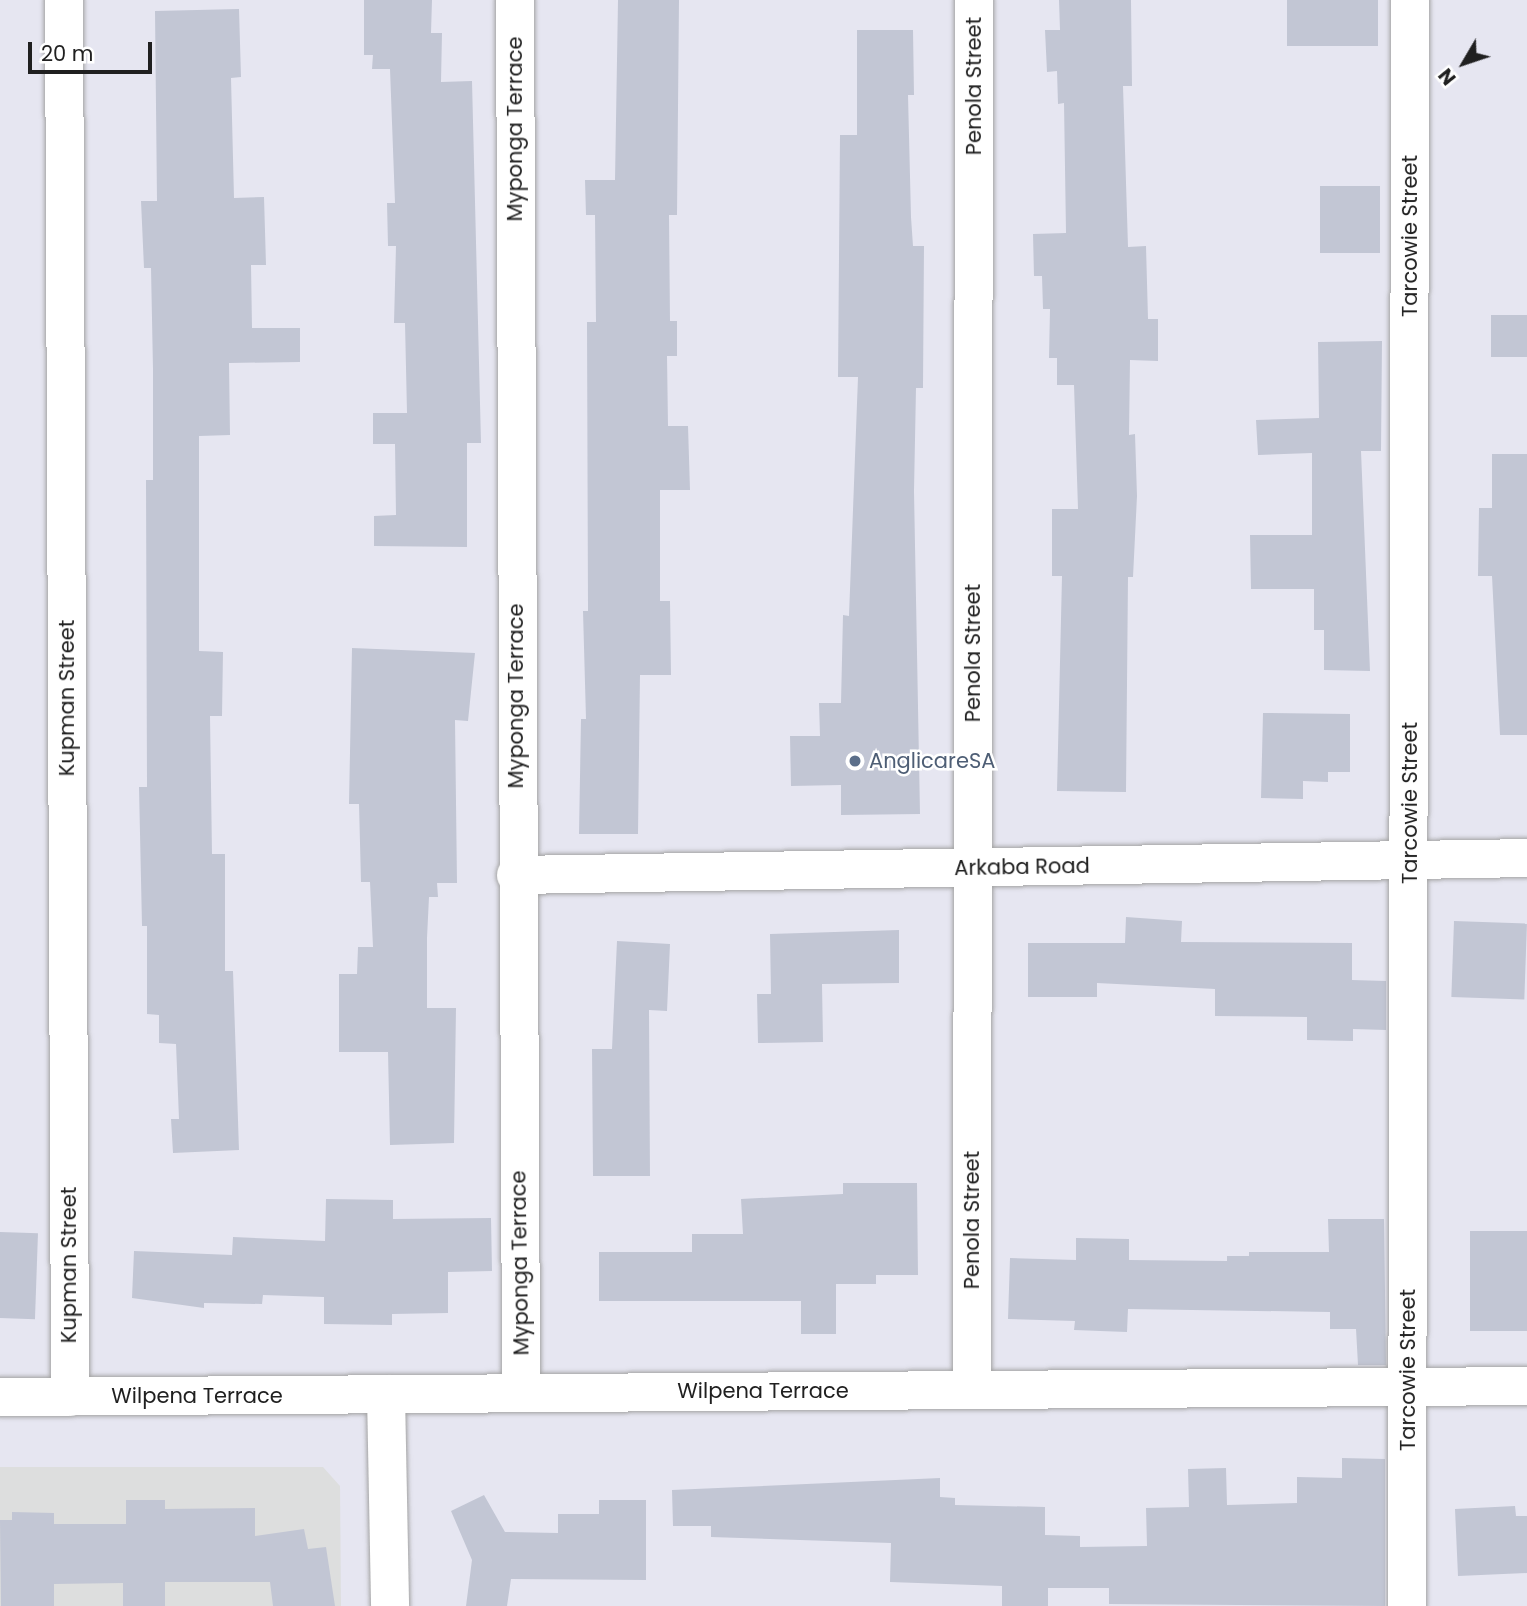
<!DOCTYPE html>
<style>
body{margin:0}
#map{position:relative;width:1527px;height:1606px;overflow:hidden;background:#e6e6f1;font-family:Poppins,sans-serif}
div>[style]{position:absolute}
.residential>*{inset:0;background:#dddede}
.building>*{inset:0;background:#c2c6d4;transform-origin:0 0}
.roads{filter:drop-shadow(0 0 2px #a4a4a4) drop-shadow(0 0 2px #a4a4a4)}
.street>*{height:38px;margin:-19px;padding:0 19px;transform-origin:19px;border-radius:19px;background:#fff}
.dots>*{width:19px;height:19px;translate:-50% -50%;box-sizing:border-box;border:4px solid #fff;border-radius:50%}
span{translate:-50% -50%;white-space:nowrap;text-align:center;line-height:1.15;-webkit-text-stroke:5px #fff;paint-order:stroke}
.street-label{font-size:21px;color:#202020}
.service-label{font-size:21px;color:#4e5e75}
.left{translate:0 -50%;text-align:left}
.north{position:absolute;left:1429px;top:28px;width:70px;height:70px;-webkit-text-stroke:5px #fff;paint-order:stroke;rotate:231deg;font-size:19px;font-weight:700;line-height:28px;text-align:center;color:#202020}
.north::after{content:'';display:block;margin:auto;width:24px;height:32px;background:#202020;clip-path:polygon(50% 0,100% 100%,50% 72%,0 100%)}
.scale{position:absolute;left:28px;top:42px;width:124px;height:32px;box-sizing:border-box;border:4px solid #202020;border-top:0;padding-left:9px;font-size:21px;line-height:24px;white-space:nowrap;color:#202020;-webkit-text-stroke:5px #fff;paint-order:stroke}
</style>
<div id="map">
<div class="residential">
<i style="clip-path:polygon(0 1467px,323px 1467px,340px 1486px,341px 1606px,0 1606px)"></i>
</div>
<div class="building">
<i style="clip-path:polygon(364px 0,432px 0,431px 33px,442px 33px,441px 82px,472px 81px,481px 443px,467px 443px,467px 547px,374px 546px,374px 516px,396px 515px,395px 444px,373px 444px,373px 413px,407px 413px,405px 323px,394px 323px,396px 246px,388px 246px,387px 203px,395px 203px,390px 69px,372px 69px,373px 55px,364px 55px)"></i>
<i style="clip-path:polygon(618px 0,679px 0,677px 215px,669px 215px,670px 321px,677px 321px,677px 356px,667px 356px,668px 426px,688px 426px,690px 490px,660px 490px,660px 601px,670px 601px,671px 675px,640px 675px,638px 834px,579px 834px,581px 719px,586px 719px,583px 611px,588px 611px,587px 322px,596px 322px,595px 215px,586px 215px,585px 180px,615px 180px)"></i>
<i style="clip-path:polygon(1059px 0,1131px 0,1132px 86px,1123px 86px,1128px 247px,1146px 246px,1148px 319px,1158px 319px,1158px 361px,1130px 360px,1129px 435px,1135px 434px,1137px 496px,1133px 577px,1128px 577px,1126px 792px,1057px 791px,1062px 576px,1052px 576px,1052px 509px,1078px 509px,1074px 385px,1057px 385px,1057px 358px,1049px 358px,1050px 309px,1043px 309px,1042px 276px,1034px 276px,1033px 234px,1066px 233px,1064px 103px,1058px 104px,1057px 71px,1047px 72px,1045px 30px,1060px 30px)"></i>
<i style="left:1287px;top:0;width:91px;height:46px"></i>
<i style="clip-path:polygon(239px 9px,241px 77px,231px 78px,234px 198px,264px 197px,266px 265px,251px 265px,252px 328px,300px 328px,300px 362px,229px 363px,230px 435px,199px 436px,199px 651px,223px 652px,222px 716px,210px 716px,212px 854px,225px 854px,225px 971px,233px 971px,239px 1150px,173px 1153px,171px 1119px,179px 1119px,176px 1044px,159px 1043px,159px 1015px,147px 1014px,147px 926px,142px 926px,139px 787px,147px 787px,146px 480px,153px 480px,153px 370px,151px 268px,144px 268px,141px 201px,157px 201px,155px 11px)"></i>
<i style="clip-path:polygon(857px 30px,913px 30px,914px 95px,908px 95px,911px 217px,913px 246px,924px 246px,923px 388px,916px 388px,914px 491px,920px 814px,841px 815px,841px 785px,791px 786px,790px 736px,820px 736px,819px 703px,841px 703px,843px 615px,849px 616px,858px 377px,838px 377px,840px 135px,857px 135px)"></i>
<i style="left:1320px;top:186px;width:60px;height:67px"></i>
<i style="left:1491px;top:315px;width:36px;height:42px"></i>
<i style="clip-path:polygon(1382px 341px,1381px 451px,1361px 451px,1370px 671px,1324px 670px,1324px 630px,1314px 630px,1314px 589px,1251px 589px,1250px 535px,1312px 535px,1312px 453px,1258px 455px,1256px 420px,1319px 418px,1318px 342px)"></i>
<i style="clip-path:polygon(1492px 454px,1527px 454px,1527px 735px,1500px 735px,1492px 576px,1478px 576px,1479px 508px,1492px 508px)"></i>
<i style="clip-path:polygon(352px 648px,475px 653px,468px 721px,455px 720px,457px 883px,437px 883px,438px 897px,429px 897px,427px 938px,427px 1008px,456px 1008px,454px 1143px,390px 1145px,388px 1052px,339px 1052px,339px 974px,357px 974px,358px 947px,373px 947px,370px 882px,361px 882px,359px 804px,349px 804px)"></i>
<i style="clip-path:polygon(1263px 713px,1350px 714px,1350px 772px,1328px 772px,1328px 782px,1303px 781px,1303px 799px,1261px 798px)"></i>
<i style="clip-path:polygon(1126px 917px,1182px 921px,1181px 942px,1352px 943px,1352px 980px,1386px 981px,1386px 1030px,1353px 1029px,1353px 1041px,1307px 1040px,1307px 1017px,1215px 1016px,1215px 989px,1097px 983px,1097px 997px,1028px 997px,1028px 943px,1125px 943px)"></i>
<i style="left:1454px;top:921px;width:73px;height:76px;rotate:2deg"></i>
<i style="clip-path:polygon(899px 930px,899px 983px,822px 984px,823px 1042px,758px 1043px,757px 994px,771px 994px,770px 934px)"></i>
<i style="clip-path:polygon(617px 941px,670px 944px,667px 1011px,649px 1010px,650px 1176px,593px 1176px,592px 1049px,612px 1049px)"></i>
<i style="clip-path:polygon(843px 1183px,917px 1183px,918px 1275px,876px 1275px,876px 1284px,836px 1284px,836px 1334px,801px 1334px,801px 1301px,599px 1301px,599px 1252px,692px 1252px,692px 1234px,743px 1234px,741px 1199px,843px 1194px)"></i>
<i style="clip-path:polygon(326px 1199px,393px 1200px,393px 1219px,491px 1218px,492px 1271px,448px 1272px,448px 1313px,392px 1314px,392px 1325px,324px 1324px,324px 1297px,263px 1295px,262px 1304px,204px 1303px,204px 1308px,132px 1298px,134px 1251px,232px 1255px,233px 1237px,325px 1241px)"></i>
<i style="clip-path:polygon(1328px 1219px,1384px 1219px,1386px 1365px,1358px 1365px,1356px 1329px,1330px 1329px,1330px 1312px,1128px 1309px,1127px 1332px,1074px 1330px,1075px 1321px,1008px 1319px,1010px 1258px,1076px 1260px,1076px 1238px,1129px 1239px,1129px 1260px,1227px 1261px,1227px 1256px,1249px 1256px,1249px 1252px,1329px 1252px)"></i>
<i style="left:1470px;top:1231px;width:57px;height:100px"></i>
<i style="left:0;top:1232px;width:38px;height:86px;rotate:2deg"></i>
<i style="clip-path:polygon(1342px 1458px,1385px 1459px,1385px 1606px,1109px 1604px,1109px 1588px,1048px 1588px,1048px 1606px,1002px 1606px,1002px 1586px,890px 1582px,891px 1543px,711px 1537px,711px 1526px,673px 1526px,672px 1490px,940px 1478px,940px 1497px,955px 1498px,955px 1505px,1045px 1507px,1045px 1535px,1080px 1536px,1080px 1547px,1147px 1546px,1146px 1508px,1189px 1507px,1188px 1469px,1226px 1468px,1227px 1505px,1297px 1503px,1297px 1477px,1342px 1478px)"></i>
<i style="clip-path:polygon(484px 1495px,505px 1532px,558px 1533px,558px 1514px,599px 1514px,599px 1500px,646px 1500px,646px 1580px,511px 1579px,507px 1606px,466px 1606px,472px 1560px,451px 1511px)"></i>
<i style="clip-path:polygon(126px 1500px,165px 1500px,165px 1509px,255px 1508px,255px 1536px,304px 1529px,308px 1549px,326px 1547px,335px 1606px,273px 1606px,270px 1582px,165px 1582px,165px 1606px,123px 1606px,123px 1583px,54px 1584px,54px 1606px,1px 1606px,0 1520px,12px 1520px,12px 1512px,54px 1513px,54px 1524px,126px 1524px)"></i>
<i style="clip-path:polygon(1515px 1506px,1516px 1516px,1527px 1516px,1527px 1573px,1458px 1576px,1455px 1509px)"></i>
</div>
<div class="roads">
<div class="street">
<i style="left:64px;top:0;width:1397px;rotate:89.75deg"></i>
<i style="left:515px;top:0;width:1392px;rotate:89.75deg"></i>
<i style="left:516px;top:875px;width:1011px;rotate:-0.96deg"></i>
<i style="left:972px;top:1390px;width:1390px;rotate:-89.92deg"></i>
<i style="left:386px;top:1394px;width:212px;rotate:88.9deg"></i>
<i style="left:0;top:1397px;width:1527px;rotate:-0.41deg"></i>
<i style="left:1407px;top:1606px;width:1606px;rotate:-89.89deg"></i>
</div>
</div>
<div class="dots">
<i style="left:855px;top:761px;background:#5c6f8a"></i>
</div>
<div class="street-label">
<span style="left:974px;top:86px;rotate:-90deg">Penola Street</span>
<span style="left:515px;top:129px;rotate:-90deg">Myponga Terrace</span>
<span style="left:1410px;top:236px;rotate:-90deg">Tarcowie Street</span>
<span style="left:973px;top:653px;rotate:-90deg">Penola Street</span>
<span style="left:516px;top:696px;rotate:-90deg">Myponga Terrace</span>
<span style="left:67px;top:698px;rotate:-90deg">Kupman Street</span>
<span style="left:1410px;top:803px;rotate:-90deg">Tarcowie Street</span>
<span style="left:1022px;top:867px;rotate:-1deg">Arkaba Road</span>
<span style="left:972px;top:1220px;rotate:-90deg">Penola Street</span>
<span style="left:520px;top:1263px;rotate:-91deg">Myponga Terrace</span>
<span style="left:69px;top:1265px;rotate:-90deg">Kupman Street</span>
<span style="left:1408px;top:1370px;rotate:-90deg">Tarcowie Street</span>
<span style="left:763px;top:1391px">Wilpena Terrace</span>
<span style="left:197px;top:1396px">Wilpena Terrace</span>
</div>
<div class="service-label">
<span class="left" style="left:869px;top:761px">AnglicareSA</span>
</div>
<div class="north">N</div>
<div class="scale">20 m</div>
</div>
